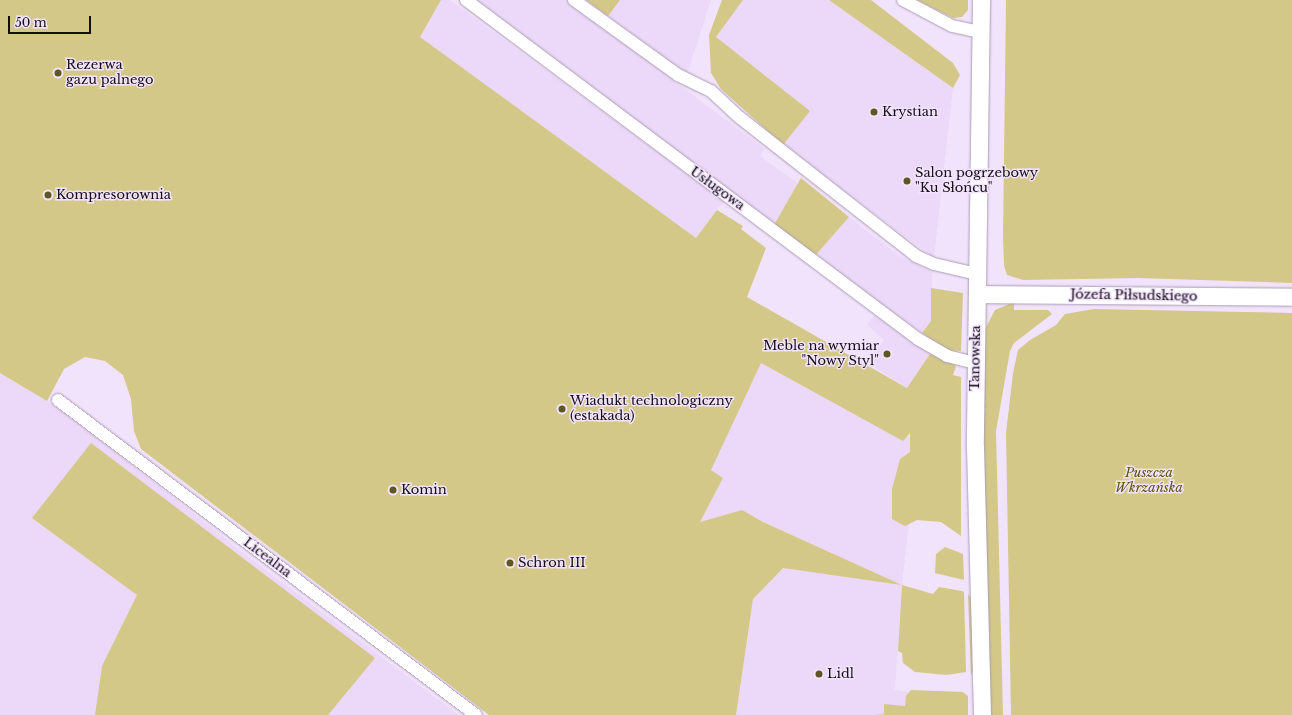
<!DOCTYPE html>
<meta charset="utf-8">
<style>
body{margin:0}
#map{position:relative;width:1292px;height:715px;overflow:hidden;background:#f2e3fc;font-family:"Libre Baskerville",serif}
div>[style]{position:absolute}
.built>*{inset:0;background:#ecd8f8}
.green>*{inset:0;background:#d3c888}
.roads{filter:drop-shadow(0 0 1px #aa9cb3) drop-shadow(0 0 1px #aa9cb3)}
.street>*{height:12px;margin:-6px;padding:0 6px;transform-origin:6px;border-radius:6px;background:#fff}
.secondary>*{height:17px;margin:-8.5px;padding:0 8.5px;transform-origin:8.5px;border-radius:8.5px;background:#fff}
.dots>*{width:11px;height:11px;translate:-50% -50%;box-sizing:border-box;border:2px solid #f2e3fc;border-radius:50%}
span{translate:-50% -50%;white-space:nowrap;text-align:center;line-height:1.15;-webkit-text-stroke:3px #f2e3fc;paint-order:stroke}
.poi-label{font-size:13px;color:#130e16}
.left{translate:0 -50%;text-align:left}
.right{translate:-100% -50%;text-align:right}
.street-label{font-size:13px;color:#130e16}
.park-label{font-size:13px;color:#5f540b;font-style:italic}
.scale{position:absolute;left:8px;top:16px;width:83px;height:18px;box-sizing:border-box;border:2px solid #130e16;border-top:0;padding-left:5px;font-size:12px;line-height:14px;white-space:nowrap;color:#130e16;-webkit-text-stroke:3px #f2e3fc;paint-order:stroke}
</style>
<div id="map">
<div class="built">
<i style="clip-path:polygon(441px 0,450px 0,724px 201px,696px 238px,420px 37px)"></i>
<i style="clip-path:polygon(477px 0,566px 0,765px 149px,760px 156px,799px 184px,774px 225px)"></i>
<i style="clip-path:polygon(586px 0,711px 0,687px 74px,608px 16px)"></i>
<i style="clip-path:polygon(743px 0,829px 0,953px 88px,934px 258px,783px 145px,716px 37px)"></i>
<i style="clip-path:polygon(849px 217px,898px 255px,932px 272px,931px 321px,922px 333px,814px 257px)"></i>
<i style="clip-path:polygon(877px 312px,932px 351px,908px 388px,867px 363px,884px 340px,867px 325px)"></i>
<i style="clip-path:polygon(761px 362px,918px 442px,902px 585px,895px 690px,908px 692px,906px 715px,736px 715px,753px 599px,782px 568px,900px 584px,763px 522px,742px 510px,700px 522px,723px 478px,709px 469px)"></i>
<i style="clip-path:polygon(0 373px,62px 410px,254px 561px,459px 715px,0 715px)"></i>
</div>
<div class="green">
<i style="clip-path:polygon(0 0,441px 0,420px 37px,696px 238px,717px 210px,743px 226px,741px 229px,766px 248px,747px 297px,907px 388px,932px 351px,956px 366px,953px 375px,961px 377px,961px 536px,941px 522px,917px 520px,905px 526px,892px 519px,892px 489px,900px 459px,910px 452px,910px 433px,903px 441px,761px 363px,711px 470px,723px 478px,700px 522px,742px 510px,763px 522px,902px 585px,933px 594px,939px 587px,962px 591px,964px 592px,966px 672px,946px 675px,915px 672px,903px 663px,902px 653px,898px 651px,902px 585px,783px 568px,753px 599px,736px 715px,489px 715px,141px 449px,134px 431px,131px 399px,123px 375px,105px 361px,85px 357px,64px 369px,47px 401px,0 373px)"></i>
<i style="clip-path:polygon(586px 0,620px 0,608px 16px)"></i>
<i style="clip-path:polygon(722px 0,743px 0,716px 37px,810px 111px,783px 145px,721px 89px,711px 73px,709px 35px)"></i>
<i style="clip-path:polygon(829px 0,871px 0,953px 63px,960px 75px,953px 88px)"></i>
<i style="clip-path:polygon(917px 0,968px 0,968px 10px,962px 17px,953px 18px)"></i>
<i style="clip-path:polygon(1006px 0,1292px 0,1292px 283px,1138px 278px,1023px 280px,1007px 275px,1004px 266px,1003px 237px)"></i>
<i style="clip-path:polygon(801px 178px,849px 217px,814px 257px,774px 225px)"></i>
<i style="clip-path:polygon(931px 288px,963px 293px,961px 351px,947px 350px,922px 333px,931px 321px)"></i>
<i style="clip-path:polygon(1014px 302px,1014px 310px,1048px 310px,1052px 314px,1014px 343px,1010px 351px,996px 431px,1003px 715px,988px 715px,980px 486px,983px 333px,995px 310px)"></i>
<i style="clip-path:polygon(1094px 309px,1292px 313px,1292px 715px,1011px 715px,1006px 433px,1013px 373px,1018px 350px,1030px 340px,1056px 325px,1065px 314px)"></i>
<i style="clip-path:polygon(91px 443px,375px 658px,328px 715px,95px 715px,102px 666px,137px 595px,32px 518px)"></i>
<i style="clip-path:polygon(945px 547px,963px 554px,964px 580px,935px 573px,936px 554px)"></i>
<i style="clip-path:polygon(968px 594px,973px 601px,975px 667px,971px 675px)"></i>
<i style="clip-path:polygon(911px 690px,963px 692px,968px 696px,968px 715px,876px 715px,884px 714px,884px 704px,905px 706px,906px 696px)"></i>
</div>
<div class="roads">
<div class="street">
<i style="left:466px;top:0;width:565px;rotate:36.87deg"></i>
<i style="left:918px;top:339px;width:34px;rotate:30deg"></i>
<i style="left:947px;top:356px;width:30px;rotate:14deg"></i>
<i style="left:574px;top:0;width:128px;rotate:35.8deg"></i>
<i style="left:678px;top:75px;width:37px;rotate:26deg"></i>
<i style="left:711px;top:91px;width:38px;rotate:43deg"></i>
<i style="left:739px;top:117px;width:225px;rotate:38.1deg"></i>
<i style="left:916px;top:256px;width:20px;rotate:24deg"></i>
<i style="left:934px;top:264px;width:44px;rotate:13.1deg"></i>
<i style="left:903px;top:0;width:55px;rotate:28deg"></i>
<i style="left:952px;top:26px;width:30px;rotate:12deg"></i>
<i style="left:58px;top:400px;width:523px;rotate:37deg"></i>
</div>
<div class="secondary">
<i style="left:981px;top:0;width:447px;rotate:90.8deg"></i>
<i style="left:975px;top:447px;width:268px;rotate:88.5deg"></i>
<i style="left:977px;top:294px;width:315px;rotate:0.5deg"></i>
</div>
</div>
<div class="dots">
<i style="left:58px;top:73px;background:#5f5723"></i>
<i style="left:874px;top:112px;background:#5f5723"></i>
<i style="left:907px;top:181px;background:#5f5723"></i>
<i style="left:48px;top:195px;background:#5f5723"></i>
<i style="left:887px;top:354px;background:#5f5723"></i>
<i style="left:562px;top:409px;background:#5f5723"></i>
<i style="left:393px;top:490px;background:#5f5723"></i>
<i style="left:510px;top:563px;background:#5f5723"></i>
<i style="left:819px;top:674px;background:#5f5723"></i>
</div>
<div class="poi-label">
<span class="left" style="left:66px;top:73px">Rezerwa<br>gazu palnego</span>
<span class="left" style="left:882px;top:112px">Krystian</span>
<span class="left" style="left:915px;top:181px">Salon pogrzebowy<br>"Ku Słońcu"</span>
<span class="left" style="left:56px;top:195px">Kompresorownia</span>
<span class="right" style="left:879px;top:354px">Meble na wymiar<br>"Nowy Styl"</span>
<span class="left" style="left:570px;top:409px">Wiadukt technologiczny<br>(estakada)</span>
<span class="left" style="left:401px;top:490px">Komin</span>
<span class="left" style="left:518px;top:563px">Schron III</span>
<span class="left" style="left:827px;top:674px">Lidl</span>
</div>
<div class="street-label">
<span style="left:717px;top:189px;rotate:36deg">Usługowa</span>
<span style="left:1134px;top:296px;rotate:1deg">Józefa Piłsudskiego</span>
<span style="left:976px;top:358px;rotate:-89deg">Tanowska</span>
<span style="left:267px;top:558px;rotate:37deg">Licealna</span>
</div>
<div class="park-label">
<span style="left:1149px;top:481px">Puszcza<br>Wkrzańska</span>
</div>
<div class="scale">50 m</div>
</div>
